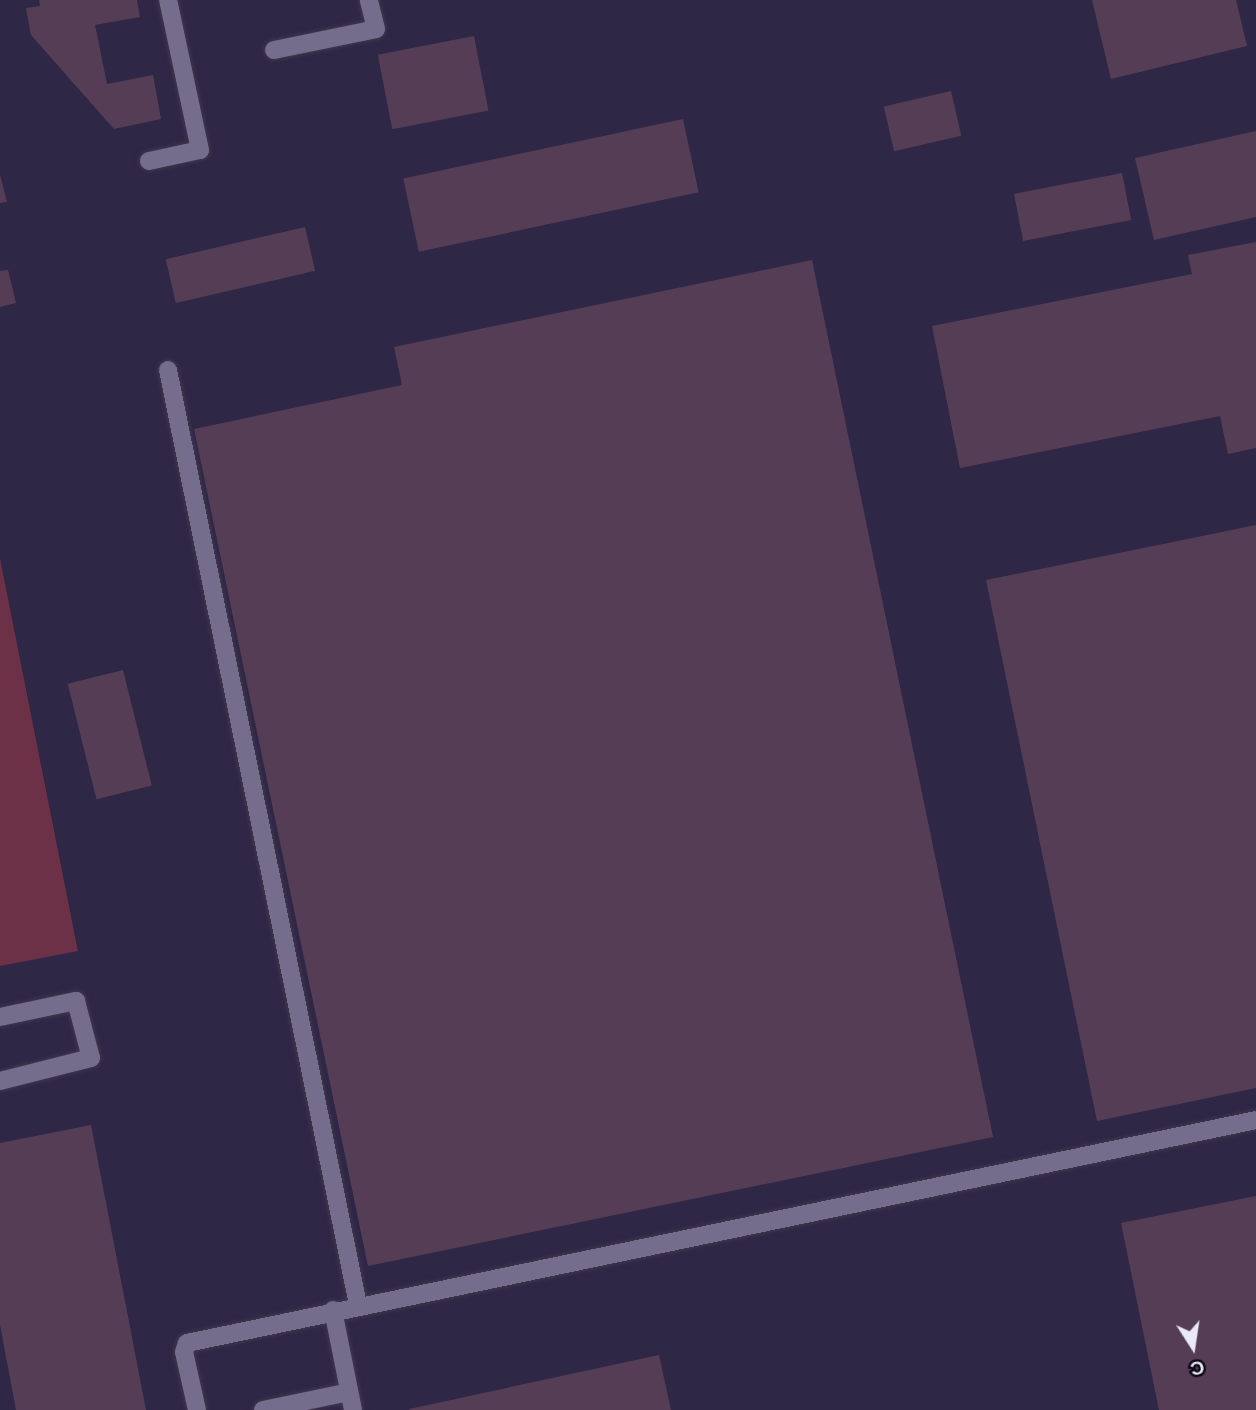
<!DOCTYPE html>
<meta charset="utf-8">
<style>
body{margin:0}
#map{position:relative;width:1256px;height:1410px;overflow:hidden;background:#241e37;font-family:Helvetica,sans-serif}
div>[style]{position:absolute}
.built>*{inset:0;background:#2f2746}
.green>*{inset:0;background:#6d3147}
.building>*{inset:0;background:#553e55;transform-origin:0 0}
.roads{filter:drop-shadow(0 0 2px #3f384e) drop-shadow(0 0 2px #3f384e)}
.minor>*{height:18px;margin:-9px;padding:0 9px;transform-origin:9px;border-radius:9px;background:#746e8c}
span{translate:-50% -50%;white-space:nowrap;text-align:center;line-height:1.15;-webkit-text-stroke:6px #0d0a15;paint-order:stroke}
.north{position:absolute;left:1158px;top:1312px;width:70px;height:70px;-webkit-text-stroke:5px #0d0a15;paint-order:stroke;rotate:168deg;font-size:19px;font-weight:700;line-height:28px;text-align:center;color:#ebe8fa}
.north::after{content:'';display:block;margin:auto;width:24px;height:32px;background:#ebe8fa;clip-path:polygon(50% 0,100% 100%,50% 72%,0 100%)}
</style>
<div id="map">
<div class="built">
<i style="clip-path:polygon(0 0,1256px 0,1256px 1410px,0 1410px,0 966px,78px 950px,0 558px)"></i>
</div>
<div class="green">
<i style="clip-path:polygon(0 558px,78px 951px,0 966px)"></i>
</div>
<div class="building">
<i style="clip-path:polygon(39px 0,137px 0,140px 17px,95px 25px,107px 84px,153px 75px,161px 119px,114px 129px,31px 35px,26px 8px,40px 6px)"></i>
<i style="clip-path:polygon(1092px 0,1236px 0,1247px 46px,1111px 79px)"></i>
<i style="left:474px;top:36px;width:76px;height:98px;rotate:79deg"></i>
<i style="left:951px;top:91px;width:46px;height:69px;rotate:77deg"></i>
<i style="left:683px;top:119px;width:75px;height:286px;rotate:78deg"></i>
<i style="clip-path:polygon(1256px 131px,1256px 217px,1154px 240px,1135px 158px)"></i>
<i style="left:1122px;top:173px;width:48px;height:110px;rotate:79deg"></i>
<i style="clip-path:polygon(0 175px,7px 202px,0 203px)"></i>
<i style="left:305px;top:227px;width:45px;height:143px;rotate:77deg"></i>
<i style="clip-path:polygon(1256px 242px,1256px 448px,1228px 454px,1220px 416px,960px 468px,932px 326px,1192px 274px,1188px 255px)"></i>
<i style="clip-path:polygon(812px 260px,993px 1137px,368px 1266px,194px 429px,402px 385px,394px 347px)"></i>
<i style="clip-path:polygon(8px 270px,16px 303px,0 307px,0 271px)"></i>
<i style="clip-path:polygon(1256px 525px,1256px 1088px,1097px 1121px,986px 580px)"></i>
<i style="left:123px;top:670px;width:119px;height:57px;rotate:76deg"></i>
<i style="clip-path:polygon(91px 1125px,146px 1410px,16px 1410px,0 1325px,0 1143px)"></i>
<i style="clip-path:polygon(1256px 1196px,1256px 1410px,1159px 1410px,1121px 1223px)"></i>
<i style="clip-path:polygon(659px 1355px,671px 1410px,410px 1410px,409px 1409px)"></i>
</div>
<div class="roads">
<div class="minor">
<i style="left:274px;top:50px;width:104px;rotate:-11.6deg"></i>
<i style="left:376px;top:29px;width:30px;rotate:-104deg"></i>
<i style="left:149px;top:161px;width:52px;rotate:-12.2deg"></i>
<i style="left:200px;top:150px;width:153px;rotate:-102deg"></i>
<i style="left:168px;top:370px;width:954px;rotate:78.51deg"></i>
<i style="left:0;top:1017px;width:78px;rotate:-11.9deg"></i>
<i style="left:76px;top:1001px;width:59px;rotate:75.3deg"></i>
<i style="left:91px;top:1058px;width:94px;rotate:165.8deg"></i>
<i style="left:333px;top:1310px;width:102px;rotate:78.7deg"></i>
<i style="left:197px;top:1410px;width:59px;rotate:-102.6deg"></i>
<i style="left:184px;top:1352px;width:9px;rotate:-72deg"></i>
<i style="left:187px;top:1343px;width:1092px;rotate:-11.78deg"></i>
<i style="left:263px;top:1410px;width:88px;rotate:-11.8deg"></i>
</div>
</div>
<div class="north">С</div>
</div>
